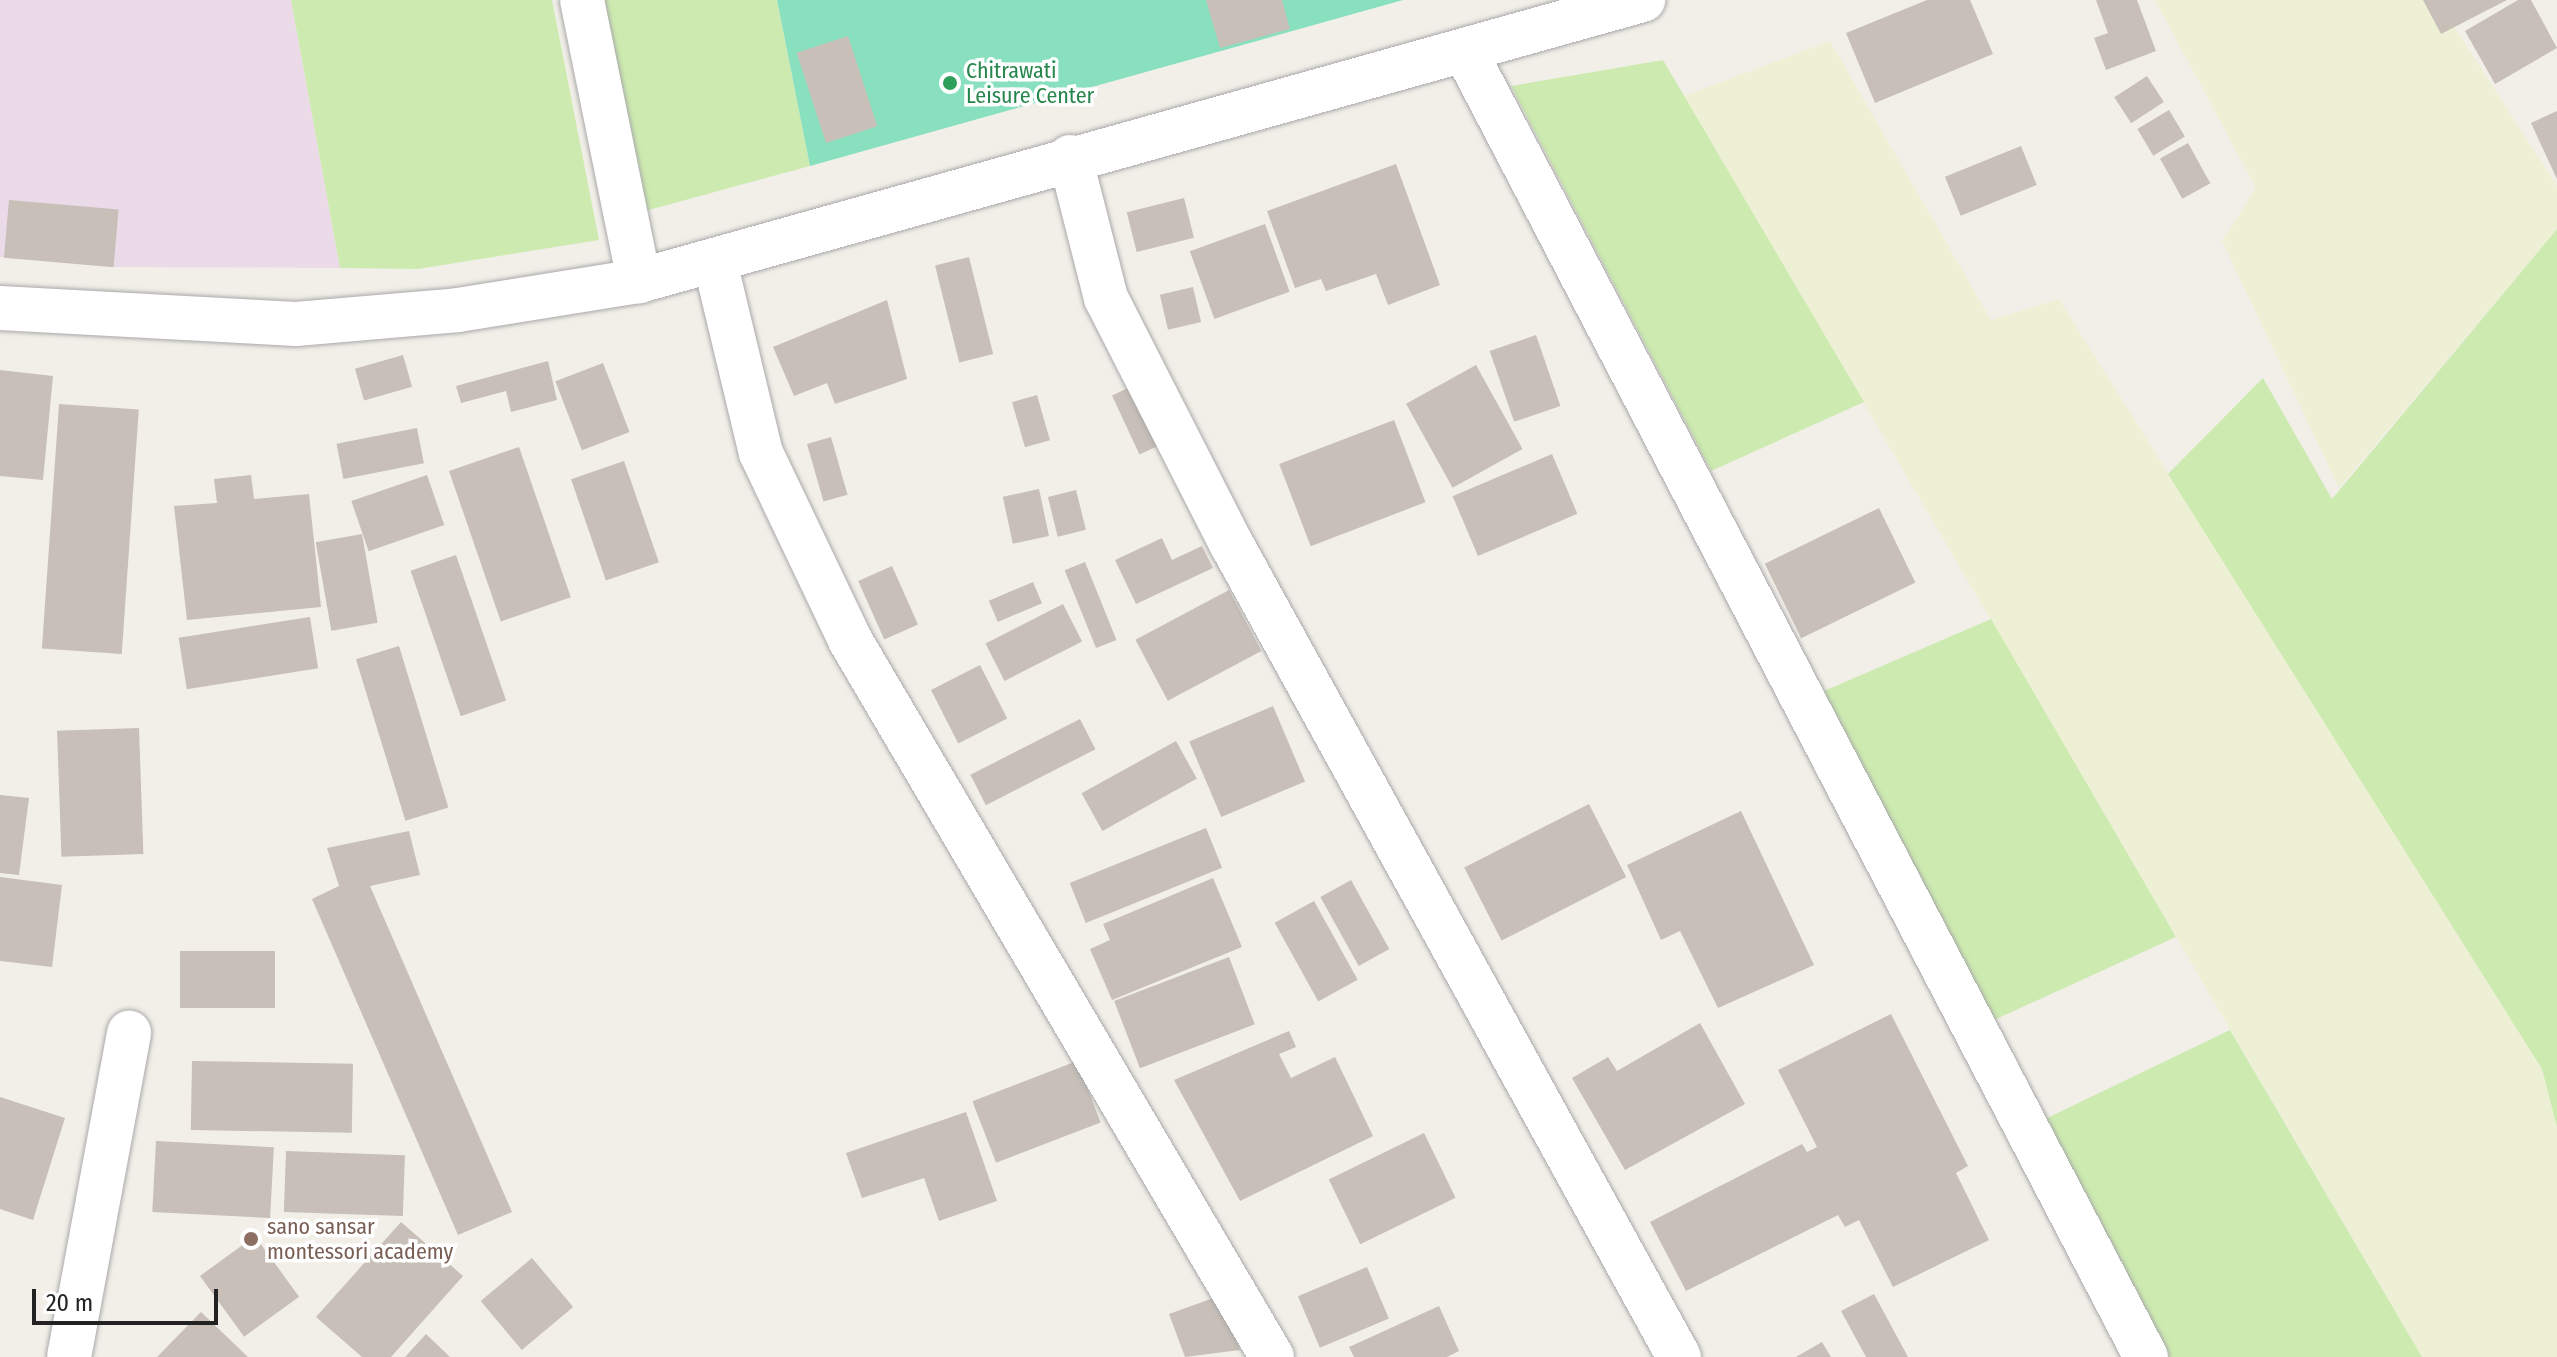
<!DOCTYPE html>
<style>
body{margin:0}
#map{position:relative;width:2557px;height:1357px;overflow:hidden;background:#f2efe9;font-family:"Fira Sans Condensed",sans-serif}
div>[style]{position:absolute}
.industrial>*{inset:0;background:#ebdbe8}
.farmland>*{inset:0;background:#eef0d5}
.grass>*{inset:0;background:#cdebb0}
.pitch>*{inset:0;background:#88e0be}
.building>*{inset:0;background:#c7bfb8;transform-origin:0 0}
.roads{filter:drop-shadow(0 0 2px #a9a9a9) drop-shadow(0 0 2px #a9a9a9)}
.street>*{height:44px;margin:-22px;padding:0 22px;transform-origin:22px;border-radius:22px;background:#fff}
.dots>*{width:22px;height:22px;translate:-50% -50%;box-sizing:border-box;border:4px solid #fff;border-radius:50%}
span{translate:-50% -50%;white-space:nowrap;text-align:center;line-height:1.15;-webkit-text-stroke:7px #fff;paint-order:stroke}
.leisure-label{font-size:22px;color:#27864d}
.left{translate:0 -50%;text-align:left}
.education-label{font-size:22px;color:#785e54}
.scale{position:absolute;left:32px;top:1289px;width:186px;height:36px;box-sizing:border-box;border:4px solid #222;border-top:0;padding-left:10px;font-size:24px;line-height:28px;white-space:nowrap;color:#222;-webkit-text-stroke:6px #fff;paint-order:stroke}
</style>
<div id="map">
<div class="industrial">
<i style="clip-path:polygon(0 0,291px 0,340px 268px,115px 267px,0 257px)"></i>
</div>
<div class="farmland">
<i style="clip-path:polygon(2155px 0,2437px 0,2557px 186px,2557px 229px,2339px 488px,2222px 241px,2256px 188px)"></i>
<i style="clip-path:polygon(1830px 41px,1991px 320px,2059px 299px,2542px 1069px,2557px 1127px,2557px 1357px,2422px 1357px,1684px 96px)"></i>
</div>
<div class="grass">
<i style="clip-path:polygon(291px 0,552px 0,599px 240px,418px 269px,340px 268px)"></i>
<i style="clip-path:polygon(603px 0,777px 0,810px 166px,645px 211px)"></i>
<i style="clip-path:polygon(1663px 60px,1864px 402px,1711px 471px,1511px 86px)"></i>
<i style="clip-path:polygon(2557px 229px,2557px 1127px,2542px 1069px,2168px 474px,2263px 378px,2332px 499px)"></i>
<i style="clip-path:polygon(1991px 619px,2176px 937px,1994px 1020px,1824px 691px)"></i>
<i style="clip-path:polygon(2230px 1030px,2422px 1357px,2168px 1357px,2045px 1119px)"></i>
</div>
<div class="pitch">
<i style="clip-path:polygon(777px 0,1403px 0,810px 166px)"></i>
</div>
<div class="building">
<i style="clip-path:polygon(1206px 0,1282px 0,1290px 29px,1220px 48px)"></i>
<i style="clip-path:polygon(1927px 0,1970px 0,1993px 54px,1875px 103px,1846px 33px)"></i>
<i style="clip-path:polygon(2096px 0,2137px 0,2156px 51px,2106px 70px,2094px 38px,2108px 33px)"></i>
<i style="clip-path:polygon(2423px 0,2507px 0,2441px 34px)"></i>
<i style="clip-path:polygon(2518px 0,2531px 0,2557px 48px,2495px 84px,2465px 31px)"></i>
<i style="left:848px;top:36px;width:95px;height:54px;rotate:72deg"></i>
<i style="left:2147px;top:76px;width:31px;height:39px;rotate:57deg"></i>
<i style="left:2169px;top:110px;width:31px;height:37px;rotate:59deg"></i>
<i style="clip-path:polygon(2557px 111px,2557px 179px,2531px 123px)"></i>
<i style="left:2188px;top:143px;width:46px;height:32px;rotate:61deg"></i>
<i style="left:2021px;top:146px;width:42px;height:82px;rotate:68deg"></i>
<i style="clip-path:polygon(1396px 164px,1440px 285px,1388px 305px,1376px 274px,1326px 291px,1321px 279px,1295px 288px,1267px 211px)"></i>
<i style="left:1184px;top:198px;width:41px;height:59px;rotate:76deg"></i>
<i style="left:9px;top:200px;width:110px;height:58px;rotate:5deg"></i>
<i style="left:1265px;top:224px;width:72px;height:80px;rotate:70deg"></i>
<i style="left:969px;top:257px;width:100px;height:35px;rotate:76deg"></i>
<i style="left:1193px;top:287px;width:36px;height:34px;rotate:77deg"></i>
<i style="clip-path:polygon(887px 300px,907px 379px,835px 404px,827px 383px,794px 396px,773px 347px)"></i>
<i style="left:1536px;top:335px;width:75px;height:49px;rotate:71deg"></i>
<i style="left:403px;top:355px;width:33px;height:50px;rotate:74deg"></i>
<i style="clip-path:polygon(548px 361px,557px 400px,511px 412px,506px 391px,461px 403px,456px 386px)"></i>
<i style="left:603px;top:363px;width:74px;height:51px;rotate:69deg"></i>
<i style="left:1476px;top:365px;width:96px;height:80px;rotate:61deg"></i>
<i style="clip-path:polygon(0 370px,53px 376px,43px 480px,0 476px)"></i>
<i style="left:1141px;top:382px;width:65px;height:32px;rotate:65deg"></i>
<i style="left:1037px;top:395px;width:47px;height:26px;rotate:74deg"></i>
<i style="left:59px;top:404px;width:80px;height:245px;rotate:4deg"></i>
<i style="left:1394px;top:420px;width:88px;height:123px;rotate:69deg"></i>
<i style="left:417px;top:428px;width:36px;height:82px;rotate:79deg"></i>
<i style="left:831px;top:437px;width:60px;height:25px;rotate:74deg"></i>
<i style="left:519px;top:447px;width:159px;height:74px;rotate:71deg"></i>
<i style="left:1552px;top:454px;width:65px;height:108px;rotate:67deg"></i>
<i style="left:624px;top:461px;width:107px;height:56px;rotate:71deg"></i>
<i style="clip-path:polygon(251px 475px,254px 499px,309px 494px,321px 607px,187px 620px,174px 506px,217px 503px,214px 479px)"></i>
<i style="left:427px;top:475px;width:53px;height:80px;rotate:71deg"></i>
<i style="left:1039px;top:489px;width:48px;height:37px;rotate:78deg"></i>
<i style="left:1076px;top:490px;width:41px;height:29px;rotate:76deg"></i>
<i style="left:1879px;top:508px;width:83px;height:127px;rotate:64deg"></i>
<i style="left:362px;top:534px;width:90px;height:47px;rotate:80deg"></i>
<i style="clip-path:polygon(1162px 538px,1172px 560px,1202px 546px,1213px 568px,1136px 604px,1115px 560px)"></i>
<i style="left:456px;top:555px;width:154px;height:48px;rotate:71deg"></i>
<i style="left:1085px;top:562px;width:84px;height:22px;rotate:68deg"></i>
<i style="left:892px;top:566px;width:64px;height:37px;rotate:66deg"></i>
<i style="left:1033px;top:582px;width:23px;height:48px;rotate:67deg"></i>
<i style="left:1229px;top:590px;width:69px;height:106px;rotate:62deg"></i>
<i style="left:1063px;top:604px;width:42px;height:87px;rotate:63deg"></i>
<i style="left:310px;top:617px;width:52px;height:133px;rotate:81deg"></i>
<i style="left:399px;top:646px;width:169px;height:45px;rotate:73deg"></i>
<i style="left:980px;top:665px;width:60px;height:55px;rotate:63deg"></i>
<i style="left:1273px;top:706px;width:82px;height:91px;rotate:67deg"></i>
<i style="left:1080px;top:719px;width:34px;height:123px;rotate:63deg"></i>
<i style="left:139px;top:728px;width:126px;height:82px;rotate:88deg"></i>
<i style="left:1176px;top:741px;width:43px;height:108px;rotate:61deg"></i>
<i style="clip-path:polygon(0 795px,29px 798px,19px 875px,0 873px)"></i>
<i style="left:1589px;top:804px;width:82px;height:140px;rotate:63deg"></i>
<i style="clip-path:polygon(1741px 811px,1814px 965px,1718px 1008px,1680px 931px,1661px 940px,1627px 865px)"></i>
<i style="left:1206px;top:828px;width:43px;height:147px;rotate:68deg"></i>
<i style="clip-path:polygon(409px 831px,420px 875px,370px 886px,512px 1212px,458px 1235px,312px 899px,339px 886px,327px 848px)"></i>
<i style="clip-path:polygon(0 877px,62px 885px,52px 967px,0 961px)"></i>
<i style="clip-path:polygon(1213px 878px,1242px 947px,1112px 1000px,1090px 949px,1110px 940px,1103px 924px)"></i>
<i style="left:1351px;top:880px;width:79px;height:35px;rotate:61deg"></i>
<i style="left:1314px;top:901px;width:90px;height:45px;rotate:61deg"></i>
<i style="left:180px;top:951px;width:95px;height:57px"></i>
<i style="left:1229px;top:957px;width:72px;height:123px;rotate:69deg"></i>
<i style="clip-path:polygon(1891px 1014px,1968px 1166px,1956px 1173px,1989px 1240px,1893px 1287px,1859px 1220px,1845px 1227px,1838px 1215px,1686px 1291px,1650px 1222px,1802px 1144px,1807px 1152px,1817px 1147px,1778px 1070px)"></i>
<i style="clip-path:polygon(1700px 1023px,1745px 1104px,1625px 1170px,1572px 1078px,1608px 1057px,1617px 1071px)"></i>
<i style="clip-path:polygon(1289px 1031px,1296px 1047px,1279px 1054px,1291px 1078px,1335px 1057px,1373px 1136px,1240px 1201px,1174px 1080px)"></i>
<i style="left:192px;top:1061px;width:161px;height:69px;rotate:1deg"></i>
<i style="left:1077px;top:1061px;width:66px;height:112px;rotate:69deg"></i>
<i style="clip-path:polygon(0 1097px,65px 1118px,33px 1220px,0 1209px)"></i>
<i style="clip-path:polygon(966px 1112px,997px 1201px,939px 1221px,924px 1178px,862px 1198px,846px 1153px)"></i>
<i style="left:1424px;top:1133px;width:72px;height:106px;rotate:64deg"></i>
<i style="left:156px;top:1141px;width:118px;height:71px;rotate:3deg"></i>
<i style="left:286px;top:1151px;width:119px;height:61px;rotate:2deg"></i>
<i style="clip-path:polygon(401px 1222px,463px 1276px,391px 1357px,362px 1357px,316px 1317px)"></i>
<i style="left:255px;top:1236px;width:75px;height:68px;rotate:54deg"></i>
<i style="left:532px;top:1258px;width:64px;height:67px;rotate:50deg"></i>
<i style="left:1367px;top:1267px;width:56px;height:75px;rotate:67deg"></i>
<i style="clip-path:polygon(1874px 1294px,1908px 1357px,1866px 1357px,1841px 1311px)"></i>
<i style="clip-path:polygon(1219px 1296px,1240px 1350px,1185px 1357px,1169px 1314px)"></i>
<i style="clip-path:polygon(1439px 1306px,1459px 1351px,1447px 1357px,1354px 1357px,1349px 1347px)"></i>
<i style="clip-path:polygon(201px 1312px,248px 1357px,157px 1357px)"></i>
<i style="clip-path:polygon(426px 1334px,450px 1357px,405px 1357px)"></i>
<i style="clip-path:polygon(1822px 1342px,1831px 1357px,1796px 1357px)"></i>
</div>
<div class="roads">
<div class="street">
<i style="left:582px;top:0;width:287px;rotate:78.5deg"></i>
<i style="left:1466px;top:53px;width:1471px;rotate:62.46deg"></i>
<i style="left:1070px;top:157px;width:146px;rotate:75.7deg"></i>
<i style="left:1106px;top:298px;width:277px;rotate:63deg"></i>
<i style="left:1232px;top:545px;width:927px;rotate:61.17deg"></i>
<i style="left:715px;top:262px;width:196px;rotate:76.5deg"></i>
<i style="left:761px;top:453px;width:207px;rotate:64.5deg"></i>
<i style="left:850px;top:640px;width:832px;rotate:59.52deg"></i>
<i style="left:0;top:308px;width:296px;rotate:3.1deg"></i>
<i style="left:296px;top:324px;width:163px;rotate:-4.9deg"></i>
<i style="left:458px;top:310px;width:183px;rotate:-9.1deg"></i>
<i style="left:639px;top:281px;width:1043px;rotate:-15.64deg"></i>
<i style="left:69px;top:1357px;width:330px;rotate:-79.5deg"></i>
</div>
</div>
<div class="dots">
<i style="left:950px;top:83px;background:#2e9e5b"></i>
<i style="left:251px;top:1239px;background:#8d6e63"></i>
</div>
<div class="leisure-label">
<span class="left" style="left:966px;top:83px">Chitrawati<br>Leisure Center</span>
</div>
<div class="education-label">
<span class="left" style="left:267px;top:1239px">sano sansar<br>montessori academy</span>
</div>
<div class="scale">20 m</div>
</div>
